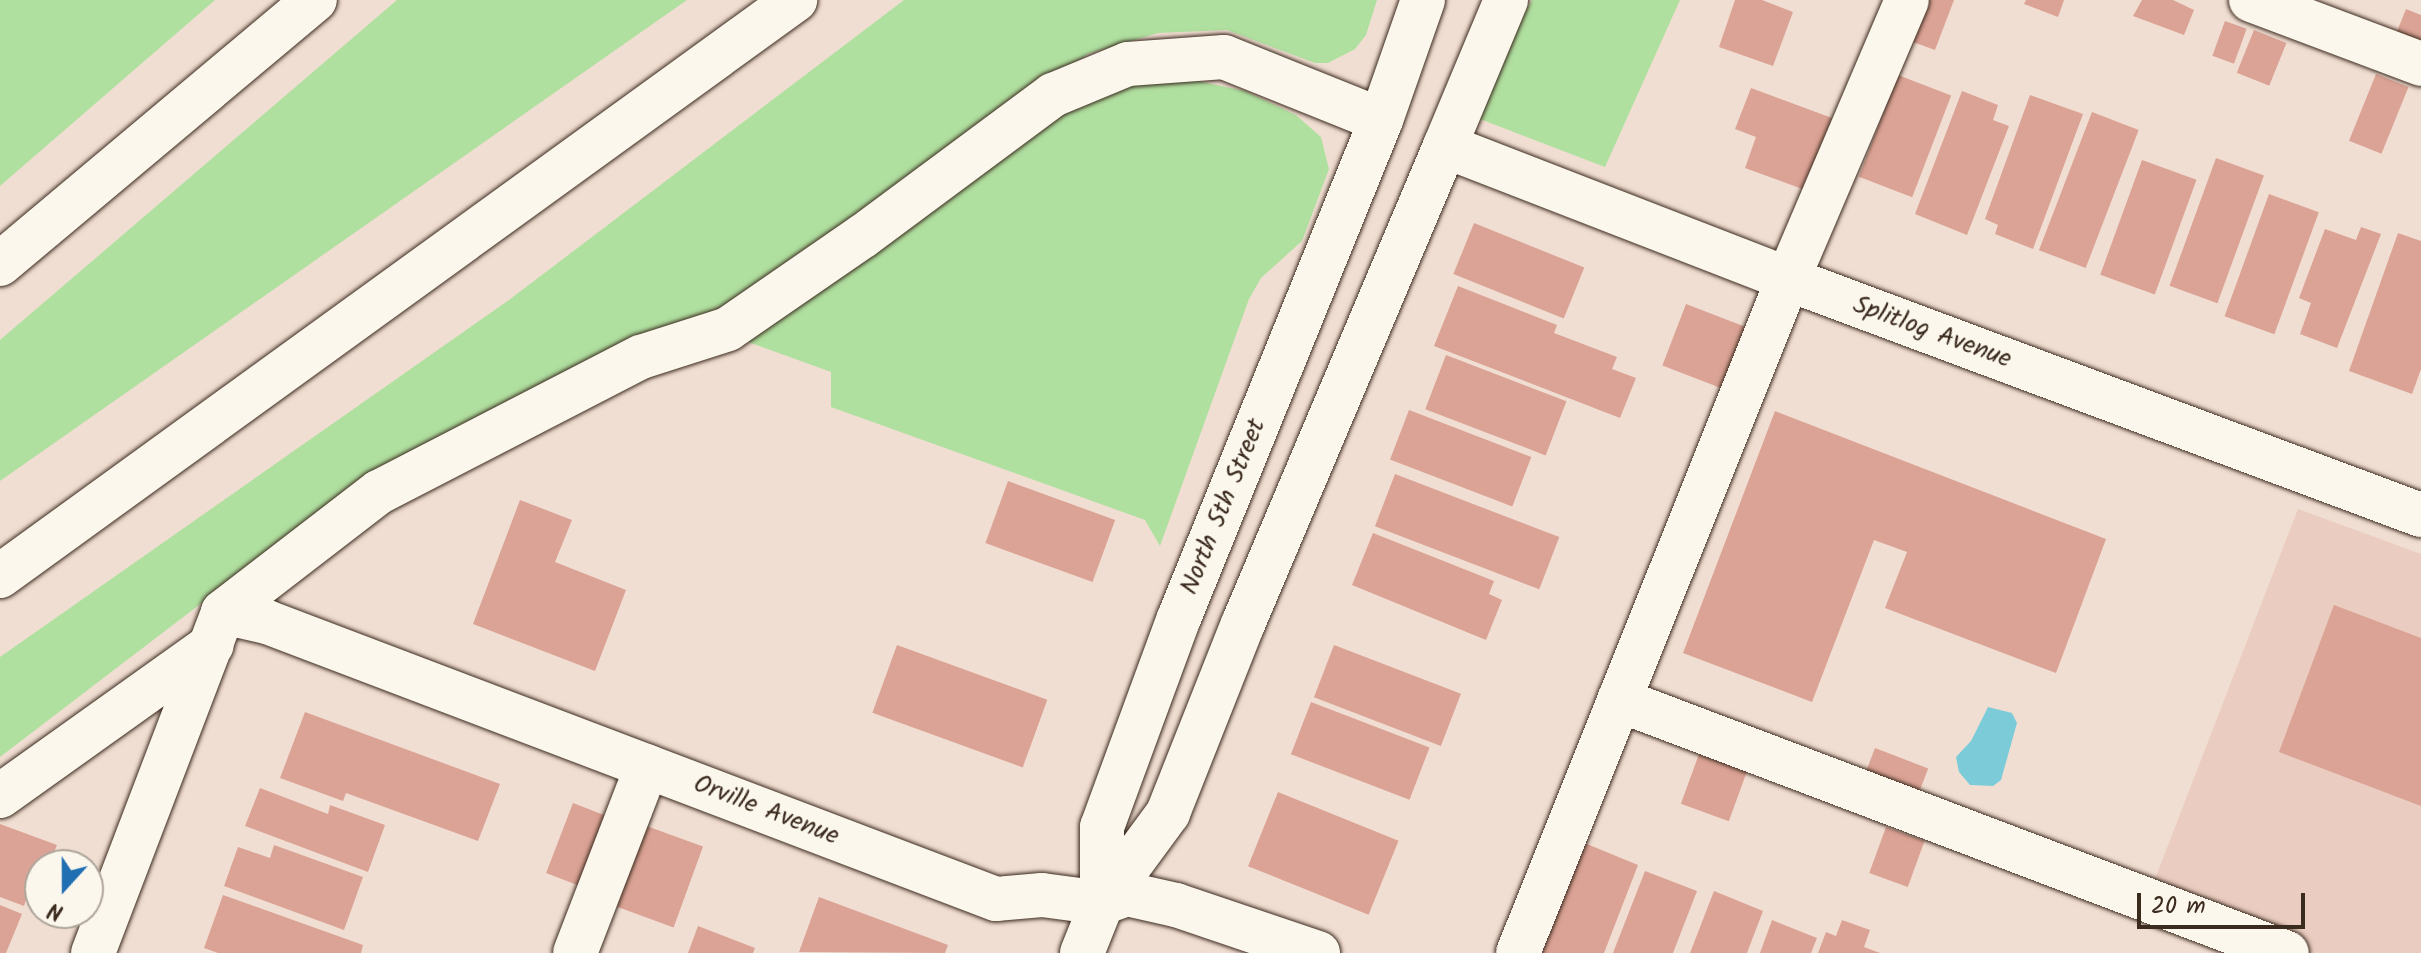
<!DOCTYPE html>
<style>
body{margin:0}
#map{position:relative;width:2421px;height:953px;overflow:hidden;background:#f1ded2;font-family:Kalam,sans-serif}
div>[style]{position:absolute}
.built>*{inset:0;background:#eaccc0}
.green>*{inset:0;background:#b0e0a0}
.water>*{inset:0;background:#7ccbd9}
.building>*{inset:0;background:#dba395;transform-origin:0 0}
.roads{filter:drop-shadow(0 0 2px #3b2a1e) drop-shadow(0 0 2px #3b2a1e)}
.minor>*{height:44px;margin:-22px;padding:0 22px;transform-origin:22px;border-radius:22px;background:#fbf7ec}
.major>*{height:44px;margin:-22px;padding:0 22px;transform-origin:22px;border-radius:22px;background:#fbf7ec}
.highway>*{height:44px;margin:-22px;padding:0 22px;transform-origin:22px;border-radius:22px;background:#fbf7ec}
span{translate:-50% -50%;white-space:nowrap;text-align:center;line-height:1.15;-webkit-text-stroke:6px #fbf7ec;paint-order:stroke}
.street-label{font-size:26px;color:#3b2a1e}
.north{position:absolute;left:24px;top:849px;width:80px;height:80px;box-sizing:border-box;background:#fbf7ec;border:2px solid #aea59a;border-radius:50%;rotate:201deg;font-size:22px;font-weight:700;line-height:32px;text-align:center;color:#3b2a1e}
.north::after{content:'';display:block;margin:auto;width:28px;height:36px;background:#1f6fb2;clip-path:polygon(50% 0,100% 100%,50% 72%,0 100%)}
.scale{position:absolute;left:2137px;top:893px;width:168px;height:36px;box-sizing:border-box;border:4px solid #3b2a1e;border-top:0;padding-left:10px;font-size:24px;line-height:28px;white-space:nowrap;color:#3b2a1e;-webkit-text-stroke:6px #fbf7ec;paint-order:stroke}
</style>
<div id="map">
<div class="built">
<i style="clip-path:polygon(2298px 509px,2421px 554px,2421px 953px,2255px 953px,2143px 910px)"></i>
</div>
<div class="green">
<i style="clip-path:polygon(0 0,215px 0,0 186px)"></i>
<i style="clip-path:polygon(397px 0,687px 0,0 481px,0 340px)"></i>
<i style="clip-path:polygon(904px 0,1377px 0,1366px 35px,1355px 49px,1328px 63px,1315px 63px,1227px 30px,1158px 33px,1088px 54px,752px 291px,338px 499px,0 757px,0 657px,509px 300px)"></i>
<i style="clip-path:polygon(1532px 0,1680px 0,1605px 167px,1480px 119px,1472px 100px)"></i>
<i style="clip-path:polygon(1179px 77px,1245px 91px,1296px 115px,1321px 137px,1329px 169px,1302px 241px,1261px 278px,1249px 299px,1160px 546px,1145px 520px,831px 407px,831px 372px,737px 338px,1051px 120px,1139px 79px)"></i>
</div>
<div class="water">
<i style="clip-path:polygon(1988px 707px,2012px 713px,2017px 723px,2001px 780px,1993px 786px,1970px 785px,1959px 772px,1956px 757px,1971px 741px)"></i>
</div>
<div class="building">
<i style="clip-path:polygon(1735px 0,1762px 0,1793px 12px,1773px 66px,1719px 47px)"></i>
<i style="clip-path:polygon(1928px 0,1954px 0,1935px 50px,1913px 42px)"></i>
<i style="clip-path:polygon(2026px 0,2064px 0,2058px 17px,2024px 4px)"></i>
<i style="clip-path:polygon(2142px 0,2173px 0,2194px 10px,2184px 35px,2133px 16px)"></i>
<i style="clip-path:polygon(2406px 9px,2421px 15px,2421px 50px,2394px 39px)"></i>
<i style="left:2225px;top:21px;width:23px;height:37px;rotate:20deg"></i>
<i style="left:2254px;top:30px;width:35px;height:46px;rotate:22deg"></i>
<i style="left:2376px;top:74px;width:35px;height:72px;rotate:22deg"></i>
<i style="left:1898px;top:75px;width:57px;height:109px;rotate:21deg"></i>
<i style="clip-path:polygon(1751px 88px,1832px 118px,1805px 190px,1745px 168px,1756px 137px,1735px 129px)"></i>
<i style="clip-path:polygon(1962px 91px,1998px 105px,1993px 120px,2009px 126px,1967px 235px,1915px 214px)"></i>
<i style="clip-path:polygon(2030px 95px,2083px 114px,2033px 249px,1995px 234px,1998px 225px,1985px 219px)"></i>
<i style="left:2092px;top:112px;width:50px;height:148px;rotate:21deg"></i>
<i style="left:2216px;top:158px;width:51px;height:136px;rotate:20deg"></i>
<i style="left:2142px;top:160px;width:58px;height:122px;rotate:20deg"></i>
<i style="left:2269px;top:194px;width:53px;height:130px;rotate:20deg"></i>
<i style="left:1474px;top:223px;width:119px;height:55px;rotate:22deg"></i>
<i style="clip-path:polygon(2361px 227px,2381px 234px,2337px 348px,2300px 334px,2311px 303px,2299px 298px,2325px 229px,2356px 240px)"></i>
<i style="clip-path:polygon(2398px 233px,2421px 241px,2421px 369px,2412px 394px,2349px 371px)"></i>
<i style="clip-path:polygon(1458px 286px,1557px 325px,1554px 333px,1617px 357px,1612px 369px,1636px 378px,1620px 418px,1434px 346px)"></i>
<i style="left:1686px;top:304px;width:64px;height:66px;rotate:21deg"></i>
<i style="left:1446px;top:355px;width:129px;height:58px;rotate:21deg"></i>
<i style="left:1409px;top:410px;width:131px;height:53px;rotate:21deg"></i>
<i style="clip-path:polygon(1775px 411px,2106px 539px,2056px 673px,1885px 608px,1907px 552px,1874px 540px,1812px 702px,1683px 653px)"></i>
<i style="left:1395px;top:474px;width:176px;height:56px;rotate:21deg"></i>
<i style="left:1008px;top:481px;width:114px;height:66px;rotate:20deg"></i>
<i style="clip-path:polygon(520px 500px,572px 520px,555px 562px,626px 590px,595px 671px,473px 624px)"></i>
<i style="clip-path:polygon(1373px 533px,1494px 581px,1489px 594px,1502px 600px,1486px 640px,1352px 585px)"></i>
<i style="clip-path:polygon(2334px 605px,2421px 638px,2421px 806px,2279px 752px)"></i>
<i style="left:897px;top:645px;width:160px;height:72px;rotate:20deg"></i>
<i style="left:1334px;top:645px;width:136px;height:56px;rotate:21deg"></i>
<i style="left:1311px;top:702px;width:127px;height:56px;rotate:21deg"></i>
<i style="clip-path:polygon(305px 712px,500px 784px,478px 841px,346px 793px,343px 801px,280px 778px)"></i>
<i style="left:1875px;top:748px;width:57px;height:31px;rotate:21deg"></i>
<i style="left:1699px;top:754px;width:51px;height:53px;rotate:20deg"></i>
<i style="clip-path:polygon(260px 788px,328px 814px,330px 805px,385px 825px,368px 872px,245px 826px)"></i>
<i style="left:1278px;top:792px;width:130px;height:80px;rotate:22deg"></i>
<i style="left:573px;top:803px;width:36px;height:75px;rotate:21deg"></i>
<i style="clip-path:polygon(0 824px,57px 845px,49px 865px,40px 865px,40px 882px,33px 879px,24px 906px,0 897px)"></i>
<i style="left:641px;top:824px;width:66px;height:86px;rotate:20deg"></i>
<i style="left:1886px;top:827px;width:41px;height:49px;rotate:20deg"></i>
<i style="clip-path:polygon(1582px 842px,1638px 865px,1604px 953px,1539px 953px)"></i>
<i style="clip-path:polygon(274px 845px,363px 877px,344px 930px,224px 886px,238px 847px,270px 858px)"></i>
<i style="clip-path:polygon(1645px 871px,1697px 891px,1673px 953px,1613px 953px)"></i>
<i style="clip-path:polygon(1714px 891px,1763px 911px,1747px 953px,1690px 953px)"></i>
<i style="clip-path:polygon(223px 895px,363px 945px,361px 953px,218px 953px,204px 948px)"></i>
<i style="clip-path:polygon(819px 897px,948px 945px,945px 953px,799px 952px)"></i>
<i style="clip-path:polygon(0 905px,22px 914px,6px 953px,0 953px)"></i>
<i style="clip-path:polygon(1772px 920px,1817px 938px,1811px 953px,1760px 953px)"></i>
<i style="clip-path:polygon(1842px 920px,1870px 930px,1864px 947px,1880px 953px,1818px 953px,1826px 932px,1836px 936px)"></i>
<i style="clip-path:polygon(698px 926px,755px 948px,753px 953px,688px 953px)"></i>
</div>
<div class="roads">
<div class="minor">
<i style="left:2251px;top:0;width:182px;rotate:20.6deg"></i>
<i style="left:1445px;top:146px;width:368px;rotate:21.2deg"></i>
<i style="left:1788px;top:279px;width:676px;rotate:20.45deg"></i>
<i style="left:223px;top:612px;width:197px;rotate:-37.6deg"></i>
<i style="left:379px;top:492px;width:295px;rotate:-27.3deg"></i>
<i style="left:641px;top:357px;width:91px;rotate:-17.8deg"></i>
<i style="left:728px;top:329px;width:164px;rotate:-34.6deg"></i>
<i style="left:863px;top:236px;width:237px;rotate:-36.6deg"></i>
<i style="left:1053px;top:95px;width:81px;rotate:-22.5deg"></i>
<i style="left:1128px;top:64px;width:96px;rotate:-4.2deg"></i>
<i style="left:1224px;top:57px;width:169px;rotate:21.9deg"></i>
<i style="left:223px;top:612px;width:45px;rotate:12.8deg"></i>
<i style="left:267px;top:622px;width:780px;rotate:20.81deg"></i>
<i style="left:996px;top:899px;width:46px;rotate:-5deg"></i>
<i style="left:1042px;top:895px;width:61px;rotate:7.6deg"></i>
<i style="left:1102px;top:903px;width:27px;rotate:-20deg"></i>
<i style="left:1127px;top:894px;width:50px;rotate:12.7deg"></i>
<i style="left:1176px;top:905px;width:150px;rotate:18.7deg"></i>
<i style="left:1619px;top:700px;width:714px;rotate:20.74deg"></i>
<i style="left:0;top:796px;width:260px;rotate:-35.5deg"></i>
<i style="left:93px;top:953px;width:365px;rotate:-69.1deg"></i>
<i style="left:575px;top:953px;width:200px;rotate:-68.9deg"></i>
<i style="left:1518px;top:953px;width:726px;rotate:-68.17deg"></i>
<i style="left:1788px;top:279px;width:303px;rotate:-66.9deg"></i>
</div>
<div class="major">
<i style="left:1102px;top:903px;width:76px;rotate:-90deg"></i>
<i style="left:1102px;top:827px;width:223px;rotate:-69.8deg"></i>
<i style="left:1179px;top:618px;width:537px;rotate:-67.92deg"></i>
<i style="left:1082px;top:953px;width:54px;rotate:-68.2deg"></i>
<i style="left:1102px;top:903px;width:112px;rotate:-53.7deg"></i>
<i style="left:1168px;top:813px;width:203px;rotate:-68.4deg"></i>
<i style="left:1243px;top:624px;width:519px;rotate:-67.09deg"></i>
</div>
<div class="highway">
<i style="left:1381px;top:120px;width:127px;rotate:-70.7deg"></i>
<i style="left:1445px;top:146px;width:158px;rotate:-67.3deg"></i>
<i style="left:0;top:264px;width:411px;rotate:-40deg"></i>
<i style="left:0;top:576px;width:982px;rotate:-35.92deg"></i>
</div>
</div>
<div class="street-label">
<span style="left:1932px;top:333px;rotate:20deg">Splitlog Avenue</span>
<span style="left:1224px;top:507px;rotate:-68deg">North 5th Street</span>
<span style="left:766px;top:811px;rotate:21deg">Orville Avenue</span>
</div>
<div class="north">N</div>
<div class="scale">20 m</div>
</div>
